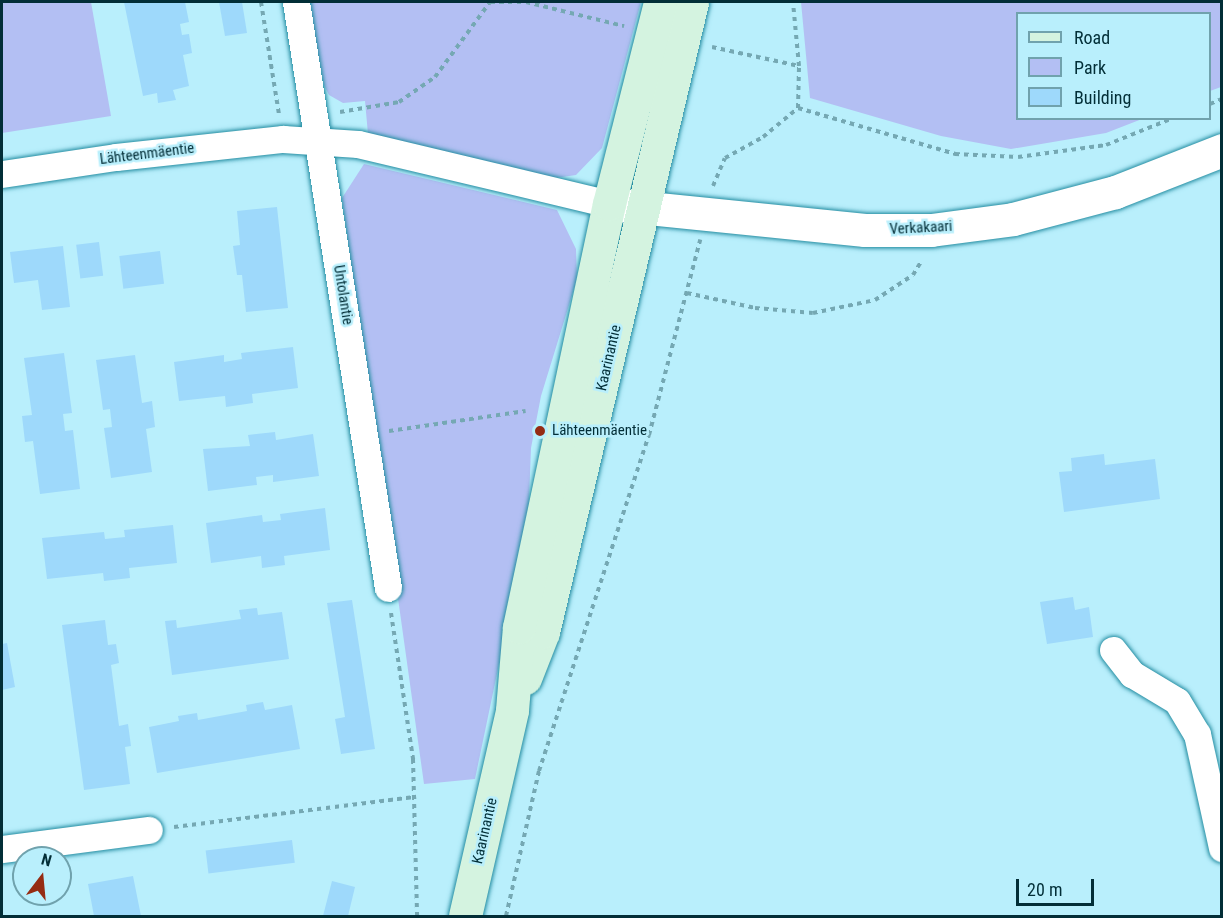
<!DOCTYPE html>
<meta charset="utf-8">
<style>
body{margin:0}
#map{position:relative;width:1223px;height:918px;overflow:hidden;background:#b9effc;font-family:"Roboto Condensed",sans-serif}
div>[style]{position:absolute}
.green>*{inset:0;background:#b3bff3}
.building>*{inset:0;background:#9ed9fb;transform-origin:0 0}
.path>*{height:4px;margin-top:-2px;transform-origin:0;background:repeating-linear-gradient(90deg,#75a8b3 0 4.5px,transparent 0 9px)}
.roads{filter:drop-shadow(0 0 2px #248da2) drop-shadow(0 0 2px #248da2)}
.minor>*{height:27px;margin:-13.5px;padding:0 13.5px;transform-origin:13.5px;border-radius:13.5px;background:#fff}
.tertiary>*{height:33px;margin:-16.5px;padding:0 16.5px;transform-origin:16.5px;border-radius:16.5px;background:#fff}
.secondary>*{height:33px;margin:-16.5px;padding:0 16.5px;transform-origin:16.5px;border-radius:16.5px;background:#d4f3e0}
.dots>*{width:16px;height:16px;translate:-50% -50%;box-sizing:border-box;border:3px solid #b9effc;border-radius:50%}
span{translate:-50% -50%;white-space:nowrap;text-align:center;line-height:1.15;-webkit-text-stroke:5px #b9effc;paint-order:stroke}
.street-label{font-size:15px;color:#022e37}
.poi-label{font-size:15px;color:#022e37}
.left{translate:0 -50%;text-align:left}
.frame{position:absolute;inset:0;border:3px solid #022e37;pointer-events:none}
.legend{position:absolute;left:1016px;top:12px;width:195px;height:108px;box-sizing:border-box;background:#b9effc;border:2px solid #70a2ad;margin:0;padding:8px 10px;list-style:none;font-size:18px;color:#022e37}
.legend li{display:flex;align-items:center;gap:12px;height:30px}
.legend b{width:30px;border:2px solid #70a2ad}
.north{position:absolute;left:12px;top:846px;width:60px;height:60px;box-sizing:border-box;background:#b9effc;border:2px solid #70a2ad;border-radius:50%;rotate:16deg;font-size:16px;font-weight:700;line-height:24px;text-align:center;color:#022e37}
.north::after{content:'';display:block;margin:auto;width:21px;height:27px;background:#952c13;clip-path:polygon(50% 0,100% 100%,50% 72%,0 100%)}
.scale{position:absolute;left:1016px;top:879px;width:78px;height:27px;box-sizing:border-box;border:3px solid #022e37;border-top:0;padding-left:8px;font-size:18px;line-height:21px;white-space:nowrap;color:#022e37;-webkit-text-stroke:4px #b9effc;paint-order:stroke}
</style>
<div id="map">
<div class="green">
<i style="clip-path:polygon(2px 2px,91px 2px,111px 116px,2px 133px)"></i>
<i style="clip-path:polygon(308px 2px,641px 2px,602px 148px,576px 175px,555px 178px,368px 134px,365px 101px,343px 103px,329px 95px,324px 85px)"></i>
<i style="clip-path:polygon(801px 2px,1221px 2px,1221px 87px,1210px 91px,1210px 14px,1018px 14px,1018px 118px,1142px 119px,1106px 133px,1011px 149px,941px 136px,810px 98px)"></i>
<i style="clip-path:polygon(364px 164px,557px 210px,576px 249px,577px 279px,541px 396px,531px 448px,528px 525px,475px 779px,424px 784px,342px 198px)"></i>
</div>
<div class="building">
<i style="clip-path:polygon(124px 2px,185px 2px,189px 22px,180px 24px,182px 35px,189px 34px,192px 53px,183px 55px,189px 86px,173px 90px,176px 100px,158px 103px,157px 93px,143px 96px)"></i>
<i style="clip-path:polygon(219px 2px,242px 2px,247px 33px,225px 36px)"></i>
<i style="clip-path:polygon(277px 207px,288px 308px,246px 312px,242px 275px,237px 275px,233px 246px,240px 245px,237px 211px)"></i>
<i style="left:99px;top:242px;width:34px;height:23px;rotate:83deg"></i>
<i style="clip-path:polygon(63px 246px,70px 307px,42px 310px,38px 280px,14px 283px,10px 252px)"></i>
<i style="left:160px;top:251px;width:33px;height:41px;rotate:83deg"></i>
<i style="clip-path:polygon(293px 347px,298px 388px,252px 394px,253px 403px,226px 407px,225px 396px,179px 401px,174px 362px,224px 355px,224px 362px,242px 359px,241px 353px)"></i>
<i style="clip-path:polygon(64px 353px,72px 413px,63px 414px,65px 431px,73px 430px,80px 489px,40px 494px,33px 441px,25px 442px,22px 416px,32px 415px,24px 358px)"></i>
<i style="clip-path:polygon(135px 355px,142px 403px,152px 401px,155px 427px,146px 429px,152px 472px,111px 478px,104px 428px,112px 427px,110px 409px,103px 410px,96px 360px)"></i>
<i style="clip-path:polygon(275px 432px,276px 440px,313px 434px,319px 476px,273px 482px,273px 475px,256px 477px,257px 485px,208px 491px,203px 449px,250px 446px,248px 435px)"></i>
<i style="clip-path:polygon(1104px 454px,1105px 465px,1155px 459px,1160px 499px,1064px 512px,1059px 472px,1072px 471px,1071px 458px)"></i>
<i style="clip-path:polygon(325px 508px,330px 550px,284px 556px,285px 565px,262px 568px,261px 556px,211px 563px,206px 523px,262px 515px,263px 522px,281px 520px,280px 514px)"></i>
<i style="clip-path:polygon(173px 525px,177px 563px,129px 568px,130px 578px,104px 581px,103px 573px,47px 579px,42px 538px,104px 532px,105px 539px,125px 537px,124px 530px)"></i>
<i style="clip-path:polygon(1073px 597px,1075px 610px,1089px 607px,1093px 637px,1047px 644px,1040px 602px)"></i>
<i style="clip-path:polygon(352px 600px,375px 749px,341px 754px,335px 719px,345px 717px,327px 603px)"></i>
<i style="clip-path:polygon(257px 608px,258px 615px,282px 612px,289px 659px,172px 675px,165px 621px,176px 620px,177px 628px,241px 619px,239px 610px)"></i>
<i style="clip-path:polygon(105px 620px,108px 645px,116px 644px,119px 663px,111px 665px,119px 726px,128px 724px,131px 746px,125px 747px,130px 784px,84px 790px,62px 625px)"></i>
<i style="clip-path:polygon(7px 643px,15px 687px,2px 690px,2px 644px)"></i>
<i style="clip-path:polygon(263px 702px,265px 710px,292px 705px,300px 749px,157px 773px,149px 727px,179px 721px,178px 716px,197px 713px,198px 720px,247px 711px,246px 705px)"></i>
<i style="left:292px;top:840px;width:23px;height:87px;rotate:83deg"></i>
<i style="clip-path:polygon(133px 876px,141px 916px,94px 916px,88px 884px)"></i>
<i style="clip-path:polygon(332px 881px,355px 887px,348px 916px,323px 916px)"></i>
</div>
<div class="path">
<i style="left:261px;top:2px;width:114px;rotate:80.9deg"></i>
<i style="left:712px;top:47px;width:89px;rotate:12.3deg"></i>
<i style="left:1210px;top:104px;width:13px;rotate:-23deg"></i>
<i style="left:798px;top:108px;width:164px;rotate:16.3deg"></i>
<i style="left:955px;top:154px;width:63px;rotate:2.7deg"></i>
<i style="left:1018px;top:157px;width:89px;rotate:-7.8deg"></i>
<i style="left:1106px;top:145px;width:72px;rotate:-21.9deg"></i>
<i style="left:340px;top:112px;width:60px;rotate:-9.6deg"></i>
<i style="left:399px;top:102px;width:44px;rotate:-34.8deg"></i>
<i style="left:435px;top:77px;width:93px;rotate:-53.7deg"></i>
<i style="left:490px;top:2px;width:36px"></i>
<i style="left:526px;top:2px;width:101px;rotate:13.8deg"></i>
<i style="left:713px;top:186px;width:30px;rotate:-67deg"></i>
<i style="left:725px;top:158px;width:43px;rotate:-28.9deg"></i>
<i style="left:763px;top:137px;width:45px;rotate:-39.6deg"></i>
<i style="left:798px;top:108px;width:42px;rotate:-88.6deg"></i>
<i style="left:799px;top:66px;width:64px;rotate:-95.4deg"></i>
<i style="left:687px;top:293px;width:70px;rotate:12.4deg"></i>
<i style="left:755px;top:308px;width:58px;rotate:4.9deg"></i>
<i style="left:813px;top:313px;width:63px;rotate:-11.8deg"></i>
<i style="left:875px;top:300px;width:45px;rotate:-33.3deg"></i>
<i style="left:913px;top:275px;width:17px;rotate:-59deg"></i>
<i style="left:389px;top:431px;width:138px;rotate:-8.3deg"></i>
<i style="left:391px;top:613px;width:148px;rotate:81.4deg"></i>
<i style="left:413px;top:759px;width:157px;rotate:88.5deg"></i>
<i style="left:174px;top:827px;width:244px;rotate:-7.1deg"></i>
<i style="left:506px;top:916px;width:149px;rotate:-77.2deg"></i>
<i style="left:539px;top:771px;width:354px;rotate:-71.9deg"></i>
<i style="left:649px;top:435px;width:202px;rotate:-75.3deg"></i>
</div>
<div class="roads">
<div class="minor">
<i style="left:296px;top:2px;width:593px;rotate:81.08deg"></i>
<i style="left:2px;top:174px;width:115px;rotate:-8.5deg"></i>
<i style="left:116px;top:157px;width:168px;rotate:-6.2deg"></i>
<i style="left:283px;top:139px;width:75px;rotate:3.8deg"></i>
<i style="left:358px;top:144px;width:258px;rotate:13.4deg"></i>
<i style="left:1113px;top:650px;width:31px;rotate:52deg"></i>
<i style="left:1132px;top:674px;width:52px;rotate:31deg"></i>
<i style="left:1177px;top:701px;width:39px;rotate:59deg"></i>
<i style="left:1197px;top:734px;width:117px;rotate:77.6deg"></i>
<i style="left:2px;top:849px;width:148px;rotate:-7.4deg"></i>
</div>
<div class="tertiary">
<i style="left:609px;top:204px;width:257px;rotate:5.8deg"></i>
<i style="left:865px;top:230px;width:66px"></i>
<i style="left:931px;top:230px;width:83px;rotate:-7.6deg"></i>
<i style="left:1013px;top:219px;width:106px;rotate:-14.8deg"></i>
<i style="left:1115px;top:192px;width:115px;rotate:-21.4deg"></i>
</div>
<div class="secondary">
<i style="left:525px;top:678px;width:49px;rotate:-68.6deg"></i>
<i style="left:543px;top:632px;width:647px;rotate:-76.69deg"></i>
<i style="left:465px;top:916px;width:211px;rotate:-77.1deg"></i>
<i style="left:512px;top:710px;width:83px;rotate:-85.2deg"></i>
<i style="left:519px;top:627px;width:432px;rotate:-78deg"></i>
<i style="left:609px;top:204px;width:208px;rotate:-75.8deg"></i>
</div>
</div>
<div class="dots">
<i style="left:540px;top:431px;background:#952c13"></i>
</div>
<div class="street-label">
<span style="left:147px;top:154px;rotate:-7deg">Lähteenmäentie</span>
<span style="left:921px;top:228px;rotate:-3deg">Verkakaari</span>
<span style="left:343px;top:295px;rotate:81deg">Untolantie</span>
<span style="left:609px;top:358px;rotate:-77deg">Kaarinantie</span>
<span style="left:485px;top:831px;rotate:-77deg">Kaarinantie</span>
</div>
<div class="poi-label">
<span class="left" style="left:552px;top:431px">Lähteenmäentie</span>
</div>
<div class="frame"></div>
<ul class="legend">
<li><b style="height:8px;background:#d4f3e0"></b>Road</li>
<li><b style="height:16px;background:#b3bff3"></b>Park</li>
<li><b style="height:16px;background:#9ed9fb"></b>Building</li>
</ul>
<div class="north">N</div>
<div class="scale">20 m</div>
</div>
